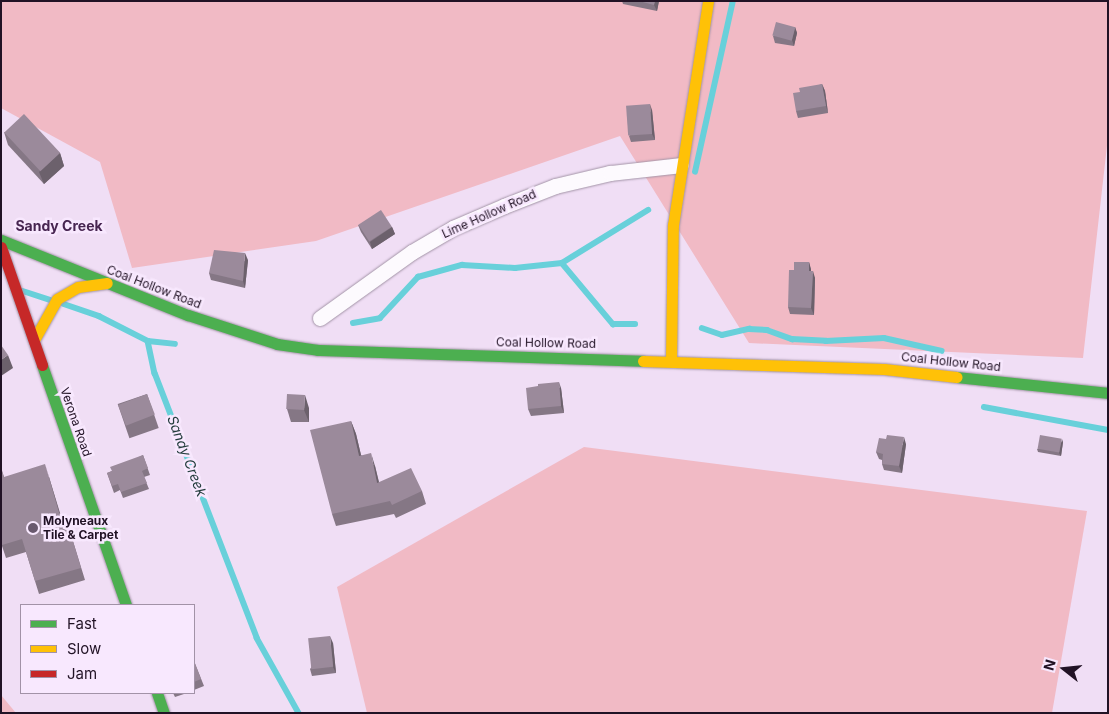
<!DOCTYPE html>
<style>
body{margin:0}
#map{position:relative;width:1109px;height:714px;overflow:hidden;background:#f0def5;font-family:Inter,sans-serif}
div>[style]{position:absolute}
.green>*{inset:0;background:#f1bac5}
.stream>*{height:5.5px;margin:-2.75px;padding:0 2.75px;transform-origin:2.75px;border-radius:2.75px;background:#68d0da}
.roads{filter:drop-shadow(0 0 1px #a394a7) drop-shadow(0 0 1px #a394a7)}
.street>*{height:15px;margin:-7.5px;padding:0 7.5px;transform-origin:7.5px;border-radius:7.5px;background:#fdfafe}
.fast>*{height:11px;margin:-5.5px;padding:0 5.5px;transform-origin:5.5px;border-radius:5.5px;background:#4caf50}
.slow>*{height:11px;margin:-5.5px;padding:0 5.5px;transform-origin:5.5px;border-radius:5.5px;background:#ffc107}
.jam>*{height:11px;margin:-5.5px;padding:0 5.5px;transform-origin:5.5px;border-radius:5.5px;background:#c62828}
.wall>*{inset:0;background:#857785;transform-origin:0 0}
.shaded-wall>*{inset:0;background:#6c616c}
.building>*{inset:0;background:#9b8a9b;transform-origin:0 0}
.dots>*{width:14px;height:14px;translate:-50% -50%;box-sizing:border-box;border:2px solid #f8e8fe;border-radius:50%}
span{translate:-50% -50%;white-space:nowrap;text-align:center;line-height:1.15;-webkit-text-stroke:5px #f8e8fe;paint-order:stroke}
.street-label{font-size:12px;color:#211225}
.poi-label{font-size:12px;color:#211225;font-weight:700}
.left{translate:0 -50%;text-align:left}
.neighbourhood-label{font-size:14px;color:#472551;font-weight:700}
.water-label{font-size:14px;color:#243d3d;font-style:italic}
.frame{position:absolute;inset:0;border:2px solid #211225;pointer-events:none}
.legend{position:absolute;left:20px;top:604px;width:175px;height:90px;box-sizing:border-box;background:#f8e8fe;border:1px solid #a292a7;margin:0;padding:6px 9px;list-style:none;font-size:15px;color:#211225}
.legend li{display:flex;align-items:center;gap:10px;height:25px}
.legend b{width:25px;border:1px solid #a292a7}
.north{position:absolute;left:1039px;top:644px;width:50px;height:50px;-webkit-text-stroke:4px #f8e8fe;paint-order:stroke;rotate:286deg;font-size:14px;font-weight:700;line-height:20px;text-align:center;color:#211225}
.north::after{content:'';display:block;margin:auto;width:18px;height:22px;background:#211225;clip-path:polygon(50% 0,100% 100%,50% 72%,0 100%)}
</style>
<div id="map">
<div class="green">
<i style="clip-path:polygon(1px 1px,1108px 1px,1108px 137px,1083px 358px,749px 343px,620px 136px,316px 241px,132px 268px,100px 162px,1px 108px)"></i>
<i style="clip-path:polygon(584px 447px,1087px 511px,1052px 713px,367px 713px,337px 587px)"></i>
<i style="clip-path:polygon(1px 695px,16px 713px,1px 713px)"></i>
</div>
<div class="stream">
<i style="left:695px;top:172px;width:175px;rotate:-77.5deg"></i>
<i style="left:562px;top:263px;width:80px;rotate:50.1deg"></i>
<i style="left:613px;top:324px;width:22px"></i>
<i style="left:23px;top:291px;width:28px;rotate:18deg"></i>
<i style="left:64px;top:304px;width:37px;rotate:19deg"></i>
<i style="left:99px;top:316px;width:55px;rotate:27deg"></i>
<i style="left:148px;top:341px;width:33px;rotate:78deg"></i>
<i style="left:155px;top:373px;width:284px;rotate:68.9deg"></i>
<i style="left:257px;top:638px;width:86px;rotate:60.8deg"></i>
<i style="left:353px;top:323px;width:27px;rotate:-10deg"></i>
<i style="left:380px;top:318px;width:56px;rotate:-47.2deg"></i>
<i style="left:418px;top:277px;width:46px;rotate:-15.3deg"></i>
<i style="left:462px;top:265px;width:53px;rotate:3.2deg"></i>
<i style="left:515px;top:268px;width:47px;rotate:-6.1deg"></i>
<i style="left:562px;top:263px;width:101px;rotate:-31.6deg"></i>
<i style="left:702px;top:328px;width:21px;rotate:19deg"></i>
<i style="left:722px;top:335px;width:28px;rotate:-13deg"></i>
<i style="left:749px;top:329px;width:18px;rotate:3deg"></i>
<i style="left:767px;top:330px;width:27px;rotate:20deg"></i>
<i style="left:792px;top:339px;width:34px;rotate:3deg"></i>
<i style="left:826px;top:341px;width:58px;rotate:-3deg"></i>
<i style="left:884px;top:338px;width:59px;rotate:12.6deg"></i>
<i style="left:148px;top:341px;width:27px;rotate:6deg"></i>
<i style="left:984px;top:407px;width:126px;rotate:10.5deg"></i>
</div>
<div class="roads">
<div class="street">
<i style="left:320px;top:318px;width:113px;rotate:-35.7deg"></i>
<i style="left:412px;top:252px;width:48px;rotate:-30.3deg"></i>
<i style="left:453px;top:228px;width:56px;rotate:-23.3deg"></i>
<i style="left:504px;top:206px;width:55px;rotate:-21.4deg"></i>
<i style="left:555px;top:186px;width:57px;rotate:-13.3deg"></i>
<i style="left:610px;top:173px;width:71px;rotate:-6.4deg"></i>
</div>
<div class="fast">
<i style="left:1px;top:240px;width:201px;rotate:21.9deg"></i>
<i style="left:188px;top:315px;width:94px;rotate:18deg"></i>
<i style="left:277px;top:344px;width:41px;rotate:8.3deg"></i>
<i style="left:318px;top:350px;width:325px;rotate:1.9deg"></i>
<i style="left:42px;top:365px;width:254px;rotate:70.7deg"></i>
<i style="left:957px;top:377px;width:152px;rotate:6deg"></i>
<i style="left:157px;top:693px;width:21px;rotate:71deg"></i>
</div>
<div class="slow">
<i style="left:34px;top:340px;width:47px;rotate:-60.7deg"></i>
<i style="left:57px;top:299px;width:24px;rotate:-30deg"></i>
<i style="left:78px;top:287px;width:29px;rotate:-8deg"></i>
<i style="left:671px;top:360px;width:135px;rotate:-89.2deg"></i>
<i style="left:673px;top:225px;width:227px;rotate:-81.1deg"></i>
<i style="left:643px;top:361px;width:241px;rotate:1.9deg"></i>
<i style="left:884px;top:369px;width:73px;rotate:6.3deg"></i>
</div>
<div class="jam">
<i style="left:1px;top:247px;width:125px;rotate:70.8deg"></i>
</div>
</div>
<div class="wall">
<i style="clip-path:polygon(622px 1px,659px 1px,657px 11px,623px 4px)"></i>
<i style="clip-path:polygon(795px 27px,797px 33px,794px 46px,775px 43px,773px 36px)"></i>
<i style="clip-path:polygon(822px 84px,825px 91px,828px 113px,798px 118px,796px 111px,800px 92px)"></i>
<i style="clip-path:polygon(652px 110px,655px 140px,631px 142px,629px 136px)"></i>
<i style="clip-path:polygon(4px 132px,60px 153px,64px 166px,44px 184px,8px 145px)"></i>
<i style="clip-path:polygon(358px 225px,392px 227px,395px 234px,372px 249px,361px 232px)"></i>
<i style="clip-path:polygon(248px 260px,245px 288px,211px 280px,209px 273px)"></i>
<i style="clip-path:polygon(809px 262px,811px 271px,815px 278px,814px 315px,790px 314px,788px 307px)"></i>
<i style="clip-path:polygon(538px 386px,561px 388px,564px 413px,531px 416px,528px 409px)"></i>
<i style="left:147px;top:394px;width:36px;height:31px;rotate:71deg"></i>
<i style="clip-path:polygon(309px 408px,309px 422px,291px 422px,287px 409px)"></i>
<i style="clip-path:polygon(351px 421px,356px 434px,361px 455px,375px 466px,379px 482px,422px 491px,426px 504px,396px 518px,394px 514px,336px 526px,332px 514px)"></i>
<i style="clip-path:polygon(1063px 442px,1061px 456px,1038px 452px,1037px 449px)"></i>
<i style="clip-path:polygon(906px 444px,902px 473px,884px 470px,882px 464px,882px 460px,879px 459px,876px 452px)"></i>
<i style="clip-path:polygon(143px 455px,150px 475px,144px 477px,149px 489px,123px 498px,120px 490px,114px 493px,107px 473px,112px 471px)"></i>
<i style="clip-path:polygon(1px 467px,4px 477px,49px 477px,65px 529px,73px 541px,85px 580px,39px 594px,26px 552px,6px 558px,1px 543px)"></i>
<i style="clip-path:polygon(333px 643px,336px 673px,312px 676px,310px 669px)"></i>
<i style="clip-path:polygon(194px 661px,204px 686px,194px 690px)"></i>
<i style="clip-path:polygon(173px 693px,187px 693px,175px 697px)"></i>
</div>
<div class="shaded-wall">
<i style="clip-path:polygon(655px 1px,659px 1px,657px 11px,654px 5px)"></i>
<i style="clip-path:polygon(795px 27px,797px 33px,794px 46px,792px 40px)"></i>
<i style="clip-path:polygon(822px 84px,825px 91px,828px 113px,826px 106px)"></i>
<i style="clip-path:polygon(650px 104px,652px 110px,655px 140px,652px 134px)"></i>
<i style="clip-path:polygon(60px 153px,64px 166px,44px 184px,39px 172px)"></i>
<i style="clip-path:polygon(392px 227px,395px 234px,372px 249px,370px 242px)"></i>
<i style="clip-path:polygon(245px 253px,248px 260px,245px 288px,243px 281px)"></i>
<i style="clip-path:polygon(809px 262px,811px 269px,811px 278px,809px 271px)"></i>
<i style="clip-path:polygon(813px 271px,815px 278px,814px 315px,811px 308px)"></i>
<i style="clip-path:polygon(8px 355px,13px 368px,1px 376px,1px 360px)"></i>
<i style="clip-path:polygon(559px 382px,561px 388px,564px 413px,561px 406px)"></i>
<i style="clip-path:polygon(305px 395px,309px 408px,309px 422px,304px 410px)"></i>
<i style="clip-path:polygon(351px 421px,356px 434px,364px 468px,359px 456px)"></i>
<i style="clip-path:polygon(904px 437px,906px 444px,902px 473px,899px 466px)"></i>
<i style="clip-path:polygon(1062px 439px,1063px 442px,1061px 456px,1059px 453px)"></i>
<i style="clip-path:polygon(371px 453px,375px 466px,382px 496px,377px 483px)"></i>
<i style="clip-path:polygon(45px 464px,49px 477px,68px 542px,64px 530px)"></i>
<i style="clip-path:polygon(330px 636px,333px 643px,336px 673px,333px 667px)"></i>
</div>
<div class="building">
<i style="clip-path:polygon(639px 1px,655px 1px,654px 5px)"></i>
<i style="left:776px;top:22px;width:20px;height:14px;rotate:15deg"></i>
<i style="clip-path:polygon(822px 84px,826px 106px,796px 111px,793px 93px,800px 92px,799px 88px)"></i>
<i style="left:650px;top:104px;width:30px;height:24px;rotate:86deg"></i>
<i style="left:24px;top:114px;width:53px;height:27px;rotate:47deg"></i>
<i style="left:381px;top:210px;width:20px;height:27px;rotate:57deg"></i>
<i style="clip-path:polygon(214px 250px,245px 253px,243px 281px,209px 273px)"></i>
<i style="clip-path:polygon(794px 262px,809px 262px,809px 271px,813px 271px,811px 308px,788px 307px,789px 270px,794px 270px)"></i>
<i style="clip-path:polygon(1px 345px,8px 355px,1px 360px)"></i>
<i style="clip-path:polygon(559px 382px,561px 406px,528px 409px,526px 388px,538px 386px,538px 384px)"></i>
<i style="left:147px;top:394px;width:22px;height:31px;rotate:69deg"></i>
<i style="left:287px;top:394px;width:18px;height:15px;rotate:3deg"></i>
<i style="clip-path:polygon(351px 421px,359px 456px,371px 453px,377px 483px,411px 468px,422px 491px,392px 505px,390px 501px,332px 514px,310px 430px)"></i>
<i style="clip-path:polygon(887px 435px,904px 437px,899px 466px,882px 464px,883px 454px,876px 452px,879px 438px,886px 439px)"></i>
<i style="left:1040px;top:435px;width:22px;height:14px;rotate:10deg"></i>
<i style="clip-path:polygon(143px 455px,148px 468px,142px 471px,147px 483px,121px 492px,118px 484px,112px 486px,107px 473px,112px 471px,110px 467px)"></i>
<i style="clip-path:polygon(45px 464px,64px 530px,69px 528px,81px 568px,35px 581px,22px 539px,2px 545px,1px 543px,1px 469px,4px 477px)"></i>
<i style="left:330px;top:636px;width:31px;height:22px;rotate:84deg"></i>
<i style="clip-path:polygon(194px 661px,201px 679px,194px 682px)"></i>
</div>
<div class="dots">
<i style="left:33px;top:528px;background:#69596e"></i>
</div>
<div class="street-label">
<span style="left:489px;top:214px;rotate:-24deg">Lime Hollow Road</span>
<span style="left:154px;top:287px;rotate:21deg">Coal Hollow Road</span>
<span style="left:546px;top:343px;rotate:1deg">Coal Hollow Road</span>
<span style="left:951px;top:362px;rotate:6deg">Coal Hollow Road</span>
<span style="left:76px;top:422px;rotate:71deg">Verona Road</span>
</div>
<div class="poi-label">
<span class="left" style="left:43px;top:528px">Molyneaux<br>Tile &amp; Carpet</span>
</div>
<div class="neighbourhood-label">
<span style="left:59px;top:226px">Sandy Creek</span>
</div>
<div class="water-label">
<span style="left:187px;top:456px;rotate:69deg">Sandy Creek</span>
</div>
<div class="frame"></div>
<ul class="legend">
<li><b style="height:6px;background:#4caf50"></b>Fast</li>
<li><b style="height:6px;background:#ffc107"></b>Slow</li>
<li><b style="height:6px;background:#c62828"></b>Jam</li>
</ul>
<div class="north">N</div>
</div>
